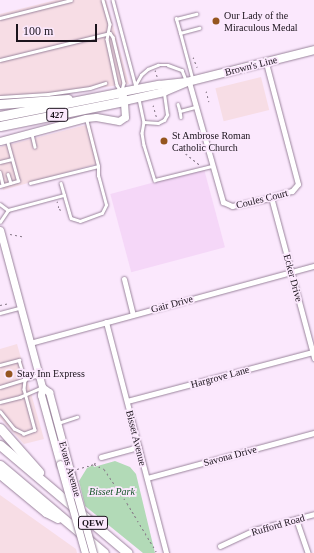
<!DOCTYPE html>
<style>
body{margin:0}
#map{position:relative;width:314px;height:553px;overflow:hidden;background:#fbe8fd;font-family:"Times New Roman",serif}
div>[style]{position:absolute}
.commercial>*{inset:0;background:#f7dde5;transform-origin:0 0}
.built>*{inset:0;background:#f5d7f8;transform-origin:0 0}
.green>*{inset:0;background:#b2dab7}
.path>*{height:1px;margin-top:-0.5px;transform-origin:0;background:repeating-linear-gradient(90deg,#887a89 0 2px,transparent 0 5px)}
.roads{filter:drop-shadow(0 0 1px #9a849c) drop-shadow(0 0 1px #9a849c)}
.lane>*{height:2.5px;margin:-1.25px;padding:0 1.25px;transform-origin:1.25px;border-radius:1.25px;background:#fff}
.street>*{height:5px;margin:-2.5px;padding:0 2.5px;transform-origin:2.5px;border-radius:2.5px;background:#fff}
.secondary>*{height:7px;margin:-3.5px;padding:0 3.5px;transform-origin:3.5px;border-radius:3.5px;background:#fff}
.primary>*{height:8px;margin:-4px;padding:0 4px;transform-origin:4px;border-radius:4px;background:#fff}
.highway>*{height:9px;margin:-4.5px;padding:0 4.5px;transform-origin:4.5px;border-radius:4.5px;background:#fff}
.bridges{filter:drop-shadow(0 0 1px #9a849c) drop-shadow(0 0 1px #9a849c)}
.secondary-bridge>*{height:7px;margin:-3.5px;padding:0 3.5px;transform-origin:3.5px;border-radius:3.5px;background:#fff}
.dots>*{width:11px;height:11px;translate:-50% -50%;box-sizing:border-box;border:2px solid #fbe8fd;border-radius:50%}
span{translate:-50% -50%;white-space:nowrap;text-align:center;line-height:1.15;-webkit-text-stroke:3.5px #fbe8fd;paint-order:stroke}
.shield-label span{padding:1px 3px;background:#fbe8fd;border:1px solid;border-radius:3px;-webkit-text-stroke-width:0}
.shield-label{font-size:9px;color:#1b131c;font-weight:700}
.poi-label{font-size:10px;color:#1b131c}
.left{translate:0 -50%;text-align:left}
.street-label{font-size:10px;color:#1b131c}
.park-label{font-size:10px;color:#135426;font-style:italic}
.scale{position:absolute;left:16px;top:24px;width:81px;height:18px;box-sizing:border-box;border:2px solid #1b131c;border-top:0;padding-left:5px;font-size:12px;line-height:14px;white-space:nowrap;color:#1b131c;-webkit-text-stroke:3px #fbe8fd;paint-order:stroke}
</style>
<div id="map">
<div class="commercial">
<i style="clip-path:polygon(56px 0,106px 0,129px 84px,40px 95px,0 97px,0 14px)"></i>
<i style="left:261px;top:77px;width:34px;height:47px;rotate:76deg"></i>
<i style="clip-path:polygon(90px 124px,100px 163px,3px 190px,0 178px,0 147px)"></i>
<i style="clip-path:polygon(17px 344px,44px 439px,24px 444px,0 418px,0 349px)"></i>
<i style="clip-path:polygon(0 495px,76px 549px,77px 553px,0 553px)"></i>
</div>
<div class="built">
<i style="left:204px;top:169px;width:81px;height:97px;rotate:75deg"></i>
</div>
<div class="green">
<i style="clip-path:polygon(115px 461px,130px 467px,136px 474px,155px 553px,143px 553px,85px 506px,79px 481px,87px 468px,93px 465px,94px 467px)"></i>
</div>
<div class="path">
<i style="left:193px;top:57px;width:11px;rotate:68deg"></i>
<i style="left:155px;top:70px;width:9px;rotate:72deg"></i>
<i style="left:206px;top:91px;width:11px;rotate:75deg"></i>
<i style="left:153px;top:105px;width:15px;rotate:74deg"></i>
<i style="left:174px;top:144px;width:33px;rotate:39deg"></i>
<i style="left:57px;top:201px;width:8px;rotate:76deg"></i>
<i style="left:59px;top:209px;width:5px;rotate:22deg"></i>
<i style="left:10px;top:234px;width:15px;rotate:11deg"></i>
<i style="left:0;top:305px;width:10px;rotate:-11deg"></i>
<i style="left:94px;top:464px;width:11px;rotate:27deg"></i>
<i style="left:104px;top:469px;width:41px;rotate:55.9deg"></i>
<i style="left:127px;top:503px;width:58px;rotate:59deg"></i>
<i style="left:77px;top:469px;width:18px;rotate:-16deg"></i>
<i style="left:94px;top:464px;width:4px;rotate:-45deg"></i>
</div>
<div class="roads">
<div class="lane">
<i style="left:103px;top:0;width:25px;rotate:74deg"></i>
<i style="left:110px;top:24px;width:15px;rotate:101deg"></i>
<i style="left:107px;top:39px;width:47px;rotate:77.7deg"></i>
<i style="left:117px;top:85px;width:6px;rotate:59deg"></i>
<i style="left:113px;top:0;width:90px;rotate:75.2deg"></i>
<i style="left:0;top:18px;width:73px;rotate:-14.2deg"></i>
<i style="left:180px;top:33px;width:15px;rotate:-106deg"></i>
<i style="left:176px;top:19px;width:21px;rotate:-14deg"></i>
<i style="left:0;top:60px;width:113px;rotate:-13.8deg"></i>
<i style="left:110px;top:33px;width:5px;rotate:53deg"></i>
<i style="left:113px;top:37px;width:47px;rotate:76.6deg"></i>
<i style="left:124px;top:83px;width:7px;rotate:106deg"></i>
<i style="left:192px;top:78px;width:47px;rotate:-104.9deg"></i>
<i style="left:180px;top:33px;width:20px;rotate:-15deg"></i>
<i style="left:136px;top:84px;width:10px;rotate:-61deg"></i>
<i style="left:141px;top:75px;width:9px;rotate:-41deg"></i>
<i style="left:148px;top:69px;width:11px;rotate:-22deg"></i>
<i style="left:158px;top:65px;width:10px"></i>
<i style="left:168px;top:65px;width:15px;rotate:20deg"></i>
<i style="left:182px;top:70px;width:11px;rotate:68deg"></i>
<i style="left:0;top:97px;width:48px;rotate:-3.6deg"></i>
<i style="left:48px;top:94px;width:42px;rotate:-8.1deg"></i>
<i style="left:90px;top:88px;width:16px;rotate:-18deg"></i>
<i style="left:139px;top:99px;width:24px;rotate:78deg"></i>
<i style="left:144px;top:122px;width:14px;rotate:4deg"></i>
<i style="left:158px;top:123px;width:7px;rotate:-27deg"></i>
<i style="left:164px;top:120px;width:6px;rotate:-59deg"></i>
<i style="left:167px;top:115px;width:21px;rotate:-98deg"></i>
<i style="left:178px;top:104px;width:7px;rotate:74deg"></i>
<i style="left:180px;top:111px;width:16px;rotate:-15deg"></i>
<i style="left:180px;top:111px;width:6px;rotate:81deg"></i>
<i style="left:144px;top:122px;width:11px;rotate:100deg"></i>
<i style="left:142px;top:133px;width:12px;rotate:81deg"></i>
<i style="left:144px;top:145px;width:37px;rotate:73deg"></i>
<i style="left:155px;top:180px;width:59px;rotate:-13.8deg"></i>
<i style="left:32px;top:134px;width:13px;rotate:77deg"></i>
<i style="left:0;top:162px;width:12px;rotate:-14deg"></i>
<i style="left:0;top:172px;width:13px;rotate:77deg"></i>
<i style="left:8px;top:174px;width:9px;rotate:72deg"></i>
<i style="left:30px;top:183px;width:70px;rotate:-14deg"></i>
<i style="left:98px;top:166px;width:49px;rotate:-104.3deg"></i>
<i style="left:61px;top:183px;width:36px;rotate:74deg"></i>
<i style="left:71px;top:218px;width:9px;rotate:18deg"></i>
<i style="left:80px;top:221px;width:23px;rotate:-20deg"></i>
<i style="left:102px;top:213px;width:9px;rotate:-63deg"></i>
<i style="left:106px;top:205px;width:30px;rotate:-105deg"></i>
<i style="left:98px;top:176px;width:10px;rotate:-90deg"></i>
<i style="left:0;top:186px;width:19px;rotate:-16deg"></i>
<i style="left:18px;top:181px;width:41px;rotate:-105.4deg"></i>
<i style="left:0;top:204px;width:10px;rotate:37deg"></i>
<i style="left:0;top:222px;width:14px;rotate:-56deg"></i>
<i style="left:8px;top:210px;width:58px;rotate:-15deg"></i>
<i style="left:0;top:313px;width:20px;rotate:-15deg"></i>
<i style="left:0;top:365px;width:20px;rotate:-15deg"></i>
<i style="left:19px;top:360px;width:21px;rotate:73deg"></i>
<i style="left:25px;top:380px;width:9px;rotate:96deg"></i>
<i style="left:24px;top:389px;width:42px;rotate:75deg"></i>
<i style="left:35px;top:430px;width:12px;rotate:160deg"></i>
<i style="left:24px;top:434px;width:11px;rotate:-153deg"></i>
<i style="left:14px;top:429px;width:22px;rotate:-129deg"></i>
<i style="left:0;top:387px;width:41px;rotate:-17.1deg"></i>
<i style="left:0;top:402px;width:21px;rotate:-14deg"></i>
<i style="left:20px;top:397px;width:22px;rotate:-24deg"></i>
<i style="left:58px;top:423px;width:20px;rotate:-18deg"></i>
</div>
<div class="street">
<i style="left:189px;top:82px;width:125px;rotate:74.2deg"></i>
<i style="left:223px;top:202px;width:10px;rotate:24deg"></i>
<i style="left:232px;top:206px;width:34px;rotate:-12deg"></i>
<i style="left:265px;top:199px;width:28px;rotate:-17deg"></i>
<i style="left:292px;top:191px;width:9px;rotate:-49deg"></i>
<i style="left:298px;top:184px;width:125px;rotate:-104.8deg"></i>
<i style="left:271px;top:197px;width:167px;rotate:75deg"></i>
<i style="left:124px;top:279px;width:36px;rotate:76deg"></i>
<i style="left:106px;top:322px;width:239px;rotate:75.4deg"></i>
<i style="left:30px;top:343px;width:294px;rotate:-15.2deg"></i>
<i style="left:127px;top:401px;width:191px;rotate:-14.8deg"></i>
<i style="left:101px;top:457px;width:39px;rotate:-15deg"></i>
<i style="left:147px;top:478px;width:173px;rotate:-15.1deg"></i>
<i style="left:296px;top:519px;width:36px;rotate:71deg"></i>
<i style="left:220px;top:546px;width:38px;rotate:-25deg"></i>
<i style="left:254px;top:530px;width:62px;rotate:-14.9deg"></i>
</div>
<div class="secondary">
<i style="left:0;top:141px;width:89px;rotate:-15deg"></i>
<i style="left:86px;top:118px;width:10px;rotate:-6deg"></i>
<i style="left:96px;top:117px;width:23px;rotate:10deg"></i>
<i style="left:119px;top:121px;width:7px;rotate:-34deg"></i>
<i style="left:125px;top:117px;width:16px;rotate:-94deg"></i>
<i style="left:0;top:230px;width:163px;rotate:75deg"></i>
<i style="left:42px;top:387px;width:8px;rotate:97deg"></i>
<i style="left:41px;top:395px;width:72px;rotate:74.6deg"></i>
<i style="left:42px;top:387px;width:9px;rotate:36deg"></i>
<i style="left:49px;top:392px;width:85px;rotate:75deg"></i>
</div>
<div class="primary">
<i style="left:187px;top:82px;width:25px;rotate:157deg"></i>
<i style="left:164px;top:92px;width:41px;rotate:167.3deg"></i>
<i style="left:124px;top:101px;width:9px;rotate:-103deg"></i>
<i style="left:122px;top:92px;width:38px;rotate:-11deg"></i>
<i style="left:159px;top:85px;width:28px;rotate:-6deg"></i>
<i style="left:187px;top:82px;width:131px;rotate:-14.1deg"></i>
</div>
<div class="highway">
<i style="left:0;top:104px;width:68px;rotate:-4.2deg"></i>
<i style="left:0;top:116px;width:124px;rotate:-11.1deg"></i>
<i style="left:0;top:126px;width:126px;rotate:-11.4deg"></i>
<i style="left:0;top:428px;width:59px;rotate:48.4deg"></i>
<i style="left:0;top:445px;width:167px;rotate:40.2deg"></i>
<i style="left:0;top:465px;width:136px;rotate:40.2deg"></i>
<i style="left:0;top:474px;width:60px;rotate:39.6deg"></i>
<i style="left:46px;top:512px;width:13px;rotate:27deg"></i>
</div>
</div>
<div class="bridges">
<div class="secondary-bridge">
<i style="left:60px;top:464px;width:92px;rotate:74.3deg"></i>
<i style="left:71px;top:474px;width:82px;rotate:74.4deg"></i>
</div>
</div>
<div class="dots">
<i style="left:216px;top:21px;background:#95551f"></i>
<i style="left:164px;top:141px;background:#95551f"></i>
<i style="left:9px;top:374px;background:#95551f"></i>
</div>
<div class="shield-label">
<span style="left:57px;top:115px">427</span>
<span style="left:93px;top:523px">QEW</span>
</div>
<div class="poi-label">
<span class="left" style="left:224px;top:21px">Our Lady of the<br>Miraculous Medal</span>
<span class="left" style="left:172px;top:141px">St Ambrose Roman<br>Catholic Church</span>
<span class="left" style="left:17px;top:374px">Stay Inn Express</span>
</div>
<div class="street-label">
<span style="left:251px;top:66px;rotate:-14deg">Brown's Line</span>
<span style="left:262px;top:199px;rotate:-14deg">Coules Court</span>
<span style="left:293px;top:278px;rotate:75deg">Ecker Drive</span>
<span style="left:172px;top:304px;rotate:-15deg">Gair Drive</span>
<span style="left:220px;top:377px;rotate:-15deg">Hargrove Lane</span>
<span style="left:136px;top:438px;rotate:76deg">Bisset Avenue</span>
<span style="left:230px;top:456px;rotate:-15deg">Savona Drive</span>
<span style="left:70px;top:469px;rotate:74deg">Evans Avenue</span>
<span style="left:278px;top:525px;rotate:-16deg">Rufford Road</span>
</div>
<div class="park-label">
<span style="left:112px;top:492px">Bisset Park</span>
</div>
<div class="scale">100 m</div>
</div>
